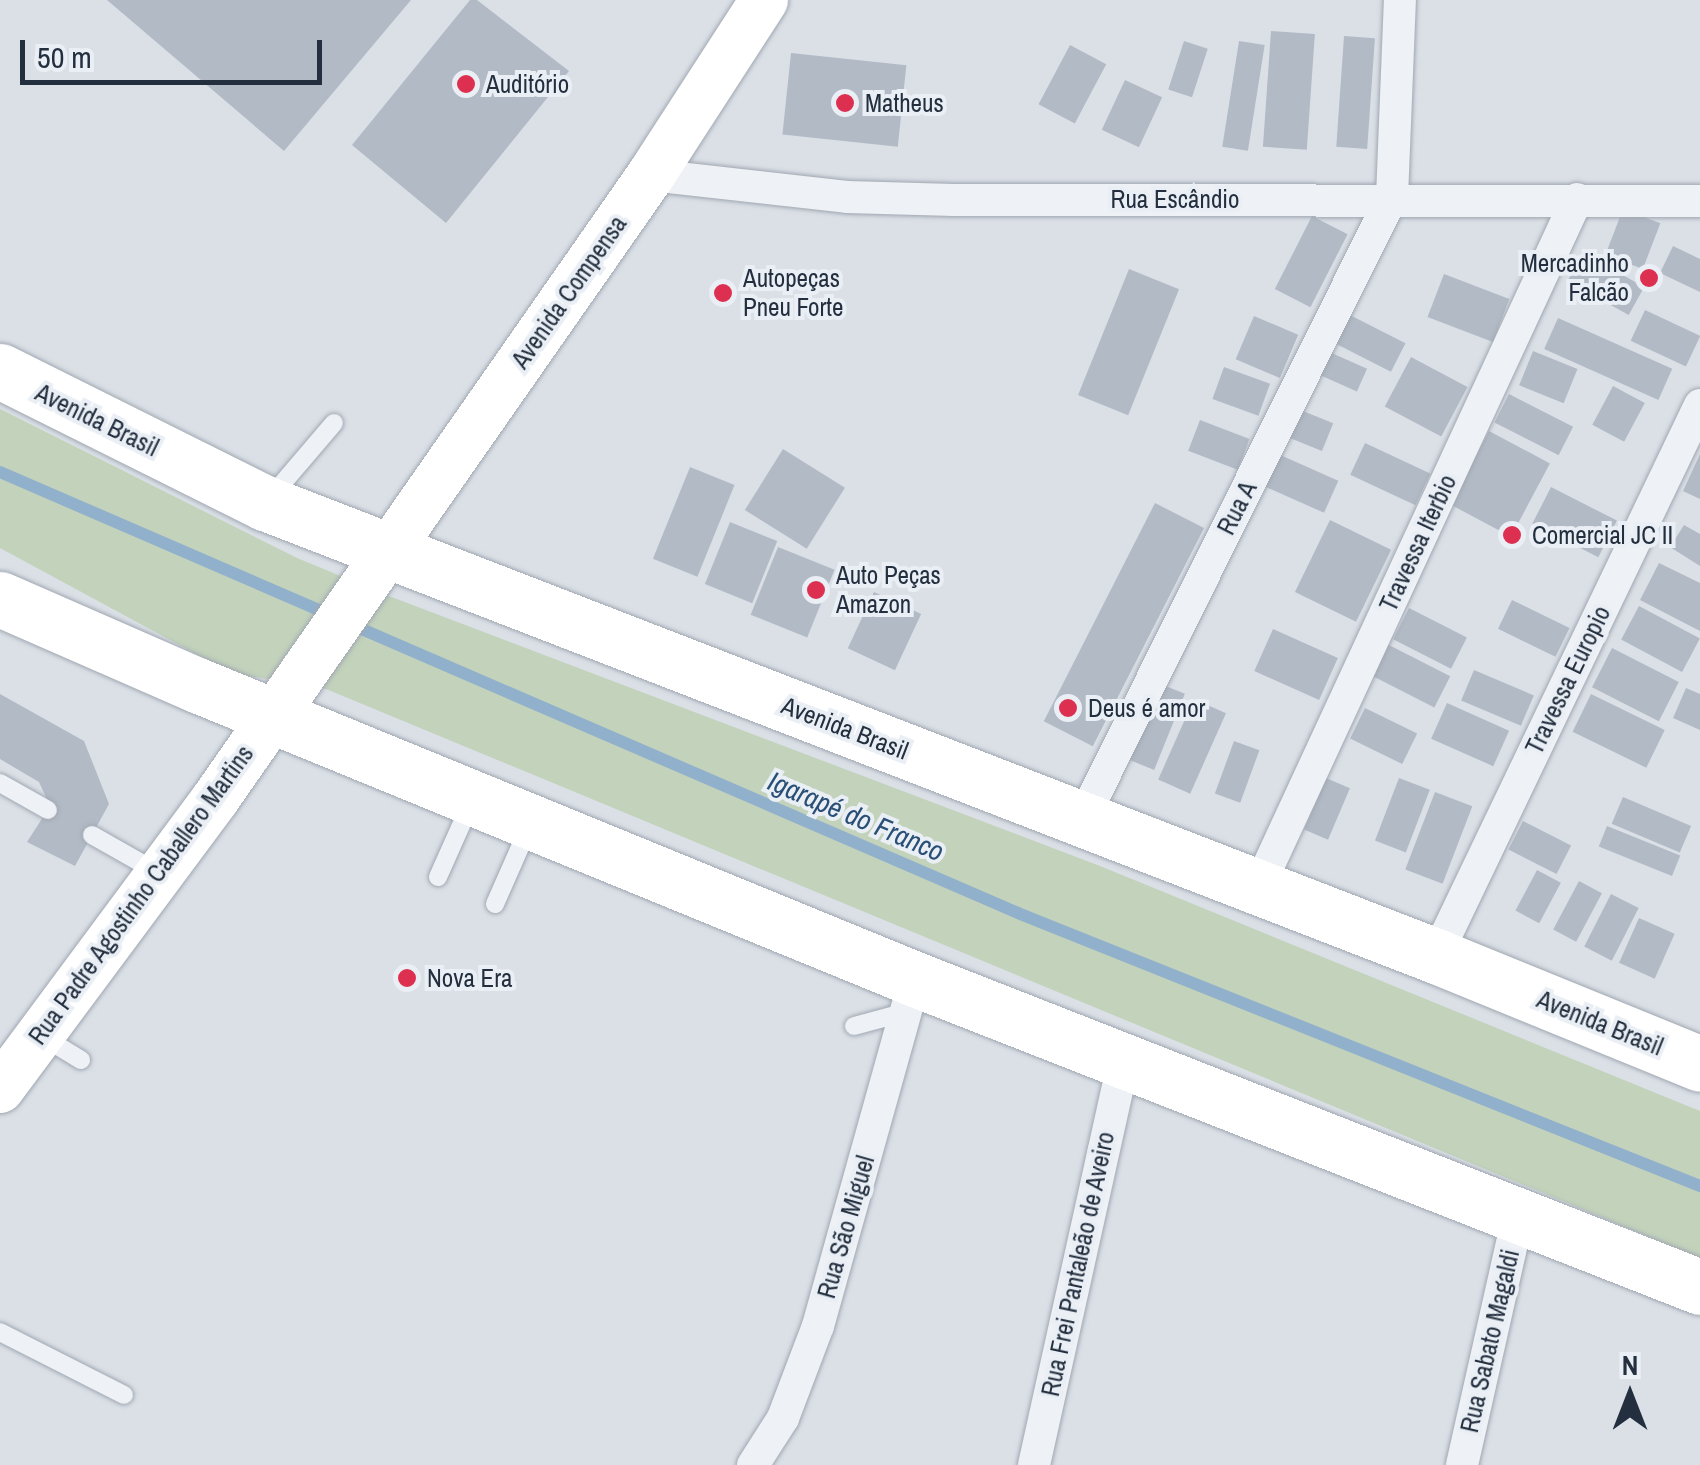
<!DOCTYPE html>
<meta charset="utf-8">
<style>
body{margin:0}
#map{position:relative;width:1700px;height:1465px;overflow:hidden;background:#dbe0e7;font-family:"Archivo Narrow",sans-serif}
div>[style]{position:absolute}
.green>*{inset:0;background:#c2d2bb}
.stream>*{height:12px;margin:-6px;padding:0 6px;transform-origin:6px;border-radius:6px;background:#91b0cc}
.building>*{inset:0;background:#b2bac5;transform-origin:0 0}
.roads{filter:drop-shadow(0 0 2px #a0a7b1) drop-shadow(0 0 2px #a0a7b1)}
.lane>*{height:18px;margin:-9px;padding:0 9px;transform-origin:9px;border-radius:9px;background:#eef1f5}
.street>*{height:32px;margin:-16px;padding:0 16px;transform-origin:16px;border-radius:16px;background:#eef1f5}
.secondary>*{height:48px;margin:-24px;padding:0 24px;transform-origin:24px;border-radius:24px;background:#fff}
.highway>*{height:55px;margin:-27.5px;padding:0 27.5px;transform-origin:27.5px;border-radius:27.5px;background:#fff}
.dots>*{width:28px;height:28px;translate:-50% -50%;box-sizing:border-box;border:5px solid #eaeff5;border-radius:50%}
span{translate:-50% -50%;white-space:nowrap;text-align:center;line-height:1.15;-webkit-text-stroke:8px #eaeff5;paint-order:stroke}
.poi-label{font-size:25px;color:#232f3f}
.left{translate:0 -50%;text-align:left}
.right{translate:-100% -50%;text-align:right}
.street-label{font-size:25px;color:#232f3f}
.water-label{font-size:28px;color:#2a4f77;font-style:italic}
.north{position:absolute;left:1580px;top:1345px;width:100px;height:100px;-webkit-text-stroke:8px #eaeff5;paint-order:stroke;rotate:0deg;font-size:28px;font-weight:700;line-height:40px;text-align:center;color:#232f3f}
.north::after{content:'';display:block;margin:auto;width:35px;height:45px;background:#232f3f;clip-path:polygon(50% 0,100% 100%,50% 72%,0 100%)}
.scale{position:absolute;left:20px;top:40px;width:302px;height:45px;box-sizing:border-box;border:5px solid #232f3f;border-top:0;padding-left:12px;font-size:30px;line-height:35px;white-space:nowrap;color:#232f3f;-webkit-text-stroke:8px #eaeff5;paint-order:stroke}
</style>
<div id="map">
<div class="green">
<i style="clip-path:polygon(0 409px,297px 558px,389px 596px,1100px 866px,1700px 1111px,1700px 1258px,326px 689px,231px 673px,0 548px)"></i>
</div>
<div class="stream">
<i style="left:0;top:472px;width:362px;rotate:23.4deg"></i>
<i style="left:350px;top:624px;width:728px;rotate:23.39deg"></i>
<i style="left:1018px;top:913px;width:735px;rotate:21.82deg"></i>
</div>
<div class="building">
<i style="clip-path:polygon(107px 0,411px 0,284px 151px)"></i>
<i style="clip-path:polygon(470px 0,477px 0,569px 71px,446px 223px,352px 145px)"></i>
<i style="left:1271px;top:31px;width:44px;height:116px;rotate:4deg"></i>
<i style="left:1344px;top:36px;width:31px;height:111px;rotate:4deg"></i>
<i style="left:1184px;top:41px;width:25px;height:51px;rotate:18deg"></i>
<i style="left:1239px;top:41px;width:26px;height:107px;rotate:9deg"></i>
<i style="left:1070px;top:45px;width:41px;height:67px;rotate:28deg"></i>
<i style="left:791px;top:53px;width:116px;height:82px;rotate:6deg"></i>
<i style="left:1125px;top:80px;width:41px;height:55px;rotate:25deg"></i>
<i style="left:1623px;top:209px;width:40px;height:49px;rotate:21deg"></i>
<i style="left:1312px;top:216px;width:40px;height:82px;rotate:27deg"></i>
<i style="clip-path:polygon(1673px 246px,1700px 259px,1700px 292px,1660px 273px)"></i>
<i style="left:1583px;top:253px;width:70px;height:32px;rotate:29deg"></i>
<i style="left:1129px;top:269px;width:54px;height:136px;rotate:22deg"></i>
<i style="left:1444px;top:274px;width:70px;height:46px;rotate:21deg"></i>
<i style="left:1645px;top:310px;width:61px;height:34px;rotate:25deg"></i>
<i style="left:1344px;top:312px;width:69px;height:32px;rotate:27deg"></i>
<i style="left:1254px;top:316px;width:48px;height:47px;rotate:23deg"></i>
<i style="left:1558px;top:318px;width:125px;height:34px;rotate:24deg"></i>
<i style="left:1325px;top:350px;width:46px;height:25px;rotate:24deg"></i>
<i style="left:1533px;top:351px;width:48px;height:37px;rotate:22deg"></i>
<i style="left:1411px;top:357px;width:64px;height:56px;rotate:28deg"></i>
<i style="left:1224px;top:367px;width:49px;height:34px;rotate:20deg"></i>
<i style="left:1613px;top:386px;width:36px;height:44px;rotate:28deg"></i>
<i style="left:1509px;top:394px;width:72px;height:32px;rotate:27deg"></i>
<i style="left:1298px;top:409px;width:38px;height:30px;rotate:22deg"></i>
<i style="left:1200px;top:420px;width:53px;height:33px;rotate:21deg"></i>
<i style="left:1489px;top:431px;width:69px;height:83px;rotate:28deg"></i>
<i style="left:1365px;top:443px;width:72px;height:35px;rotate:25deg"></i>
<i style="left:783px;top:449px;width:73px;height:72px;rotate:32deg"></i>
<i style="left:1278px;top:454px;width:66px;height:35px;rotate:24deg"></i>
<i style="clip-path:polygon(1700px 454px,1700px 499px,1683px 491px)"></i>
<i style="left:690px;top:467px;width:48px;height:99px;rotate:22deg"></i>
<i style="left:1551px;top:487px;width:74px;height:41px;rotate:27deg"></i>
<i style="left:1155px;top:503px;width:55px;height:245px;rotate:27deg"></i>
<i style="left:1330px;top:520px;width:68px;height:80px;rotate:26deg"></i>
<i style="left:730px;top:522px;width:51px;height:67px;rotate:22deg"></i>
<i style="clip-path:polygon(1684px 525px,1700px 534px,1700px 566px,1670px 547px)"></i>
<i style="left:778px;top:547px;width:61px;height:73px;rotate:22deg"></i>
<i style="clip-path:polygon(1659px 563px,1700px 583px,1700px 631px,1640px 600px)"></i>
<i style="left:874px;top:592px;width:52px;height:62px;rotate:25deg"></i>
<i style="left:1512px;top:600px;width:64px;height:32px;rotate:26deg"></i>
<i style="left:1639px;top:606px;width:69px;height:38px;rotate:28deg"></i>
<i style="left:1409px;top:608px;width:65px;height:35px;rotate:27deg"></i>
<i style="left:1273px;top:629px;width:71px;height:46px;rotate:24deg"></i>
<i style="left:1387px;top:644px;width:71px;height:35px;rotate:27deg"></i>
<i style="left:1612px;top:648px;width:75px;height:44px;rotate:27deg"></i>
<i style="left:1474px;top:670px;width:65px;height:33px;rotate:23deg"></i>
<i style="left:1158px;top:683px;width:29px;height:82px;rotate:22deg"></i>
<i style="clip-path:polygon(1686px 688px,1700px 694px,1700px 730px,1673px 718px)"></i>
<i style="clip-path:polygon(0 694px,84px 741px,109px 804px,75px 866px,27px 842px,50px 806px,39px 782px,0 759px)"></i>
<i style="left:1591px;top:694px;width:82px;height:42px;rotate:26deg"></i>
<i style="left:1194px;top:699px;width:35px;height:88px;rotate:24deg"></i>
<i style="left:1447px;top:703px;width:68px;height:39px;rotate:24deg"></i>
<i style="left:1365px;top:708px;width:58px;height:34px;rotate:26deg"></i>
<i style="left:1234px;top:741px;width:27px;height:56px;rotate:20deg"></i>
<i style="left:1326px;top:778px;width:26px;height:56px;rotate:23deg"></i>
<i style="left:1399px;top:778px;width:33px;height:67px;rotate:21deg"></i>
<i style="left:1435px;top:792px;width:40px;height:83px;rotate:21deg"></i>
<i style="left:1623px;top:797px;width:74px;height:29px;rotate:23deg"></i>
<i style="left:1523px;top:821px;width:54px;height:32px;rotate:27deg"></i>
<i style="left:1607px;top:826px;width:79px;height:22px;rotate:22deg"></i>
<i style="left:1537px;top:870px;width:27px;height:46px;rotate:28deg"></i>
<i style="left:1579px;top:881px;width:26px;height:55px;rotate:28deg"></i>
<i style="left:1611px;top:894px;width:31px;height:59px;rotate:27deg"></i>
<i style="left:1639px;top:918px;width:39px;height:49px;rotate:24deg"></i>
</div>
<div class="roads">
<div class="lane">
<i style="left:269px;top:499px;width:100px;rotate:-49.5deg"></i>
<i style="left:0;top:783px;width:55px;rotate:29.4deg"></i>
<i style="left:92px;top:835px;width:75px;rotate:29.6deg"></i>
<i style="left:438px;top:877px;width:79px;rotate:-66deg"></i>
<i style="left:495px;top:904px;width:84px;rotate:-66.2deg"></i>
<i style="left:854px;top:1026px;width:54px;rotate:-15.1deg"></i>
<i style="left:40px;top:1035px;width:48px;rotate:31.4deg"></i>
<i style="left:0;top:1332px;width:139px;rotate:26.9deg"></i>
</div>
<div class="street">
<i style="left:651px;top:175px;width:197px;rotate:6.4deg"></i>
<i style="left:847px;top:197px;width:107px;rotate:1.6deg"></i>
<i style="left:954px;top:200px;width:746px;rotate:0.08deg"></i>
<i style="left:1082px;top:820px;width:696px;rotate:-63.55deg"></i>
<i style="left:1392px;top:197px;width:197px;rotate:-87.7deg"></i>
<i style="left:1259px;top:886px;width:757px;rotate:-65.16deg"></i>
<i style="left:1436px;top:956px;width:611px;rotate:-64.4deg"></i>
<i style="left:753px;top:1465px;width:56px;rotate:-57.4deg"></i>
<i style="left:783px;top:1418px;width:98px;rotate:-69.2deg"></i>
<i style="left:818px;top:1326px;width:360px;rotate:-74.4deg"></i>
<i style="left:1034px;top:1465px;width:413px;rotate:-77.5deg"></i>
<i style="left:1462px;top:1465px;width:254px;rotate:-77.3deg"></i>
</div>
<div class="secondary">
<i style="left:0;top:1089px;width:362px;rotate:-53.4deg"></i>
<i style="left:216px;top:798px;width:760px;rotate:-55.08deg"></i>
<i style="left:651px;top:175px;width:208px;rotate:-57.1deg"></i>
</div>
<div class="highway">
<i style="left:0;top:371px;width:296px;rotate:26.5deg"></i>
<i style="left:265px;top:503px;width:1256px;rotate:21.15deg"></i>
<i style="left:1436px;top:956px;width:285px;rotate:22.2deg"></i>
<i style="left:0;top:599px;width:215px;rotate:23.6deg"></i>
<i style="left:197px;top:685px;width:776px;rotate:22.27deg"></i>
<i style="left:915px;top:979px;width:843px;rotate:21.42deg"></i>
</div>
</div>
<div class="dots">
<i style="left:466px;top:84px;background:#dd3051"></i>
<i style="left:845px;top:103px;background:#dd3051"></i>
<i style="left:1649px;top:278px;background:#dd3051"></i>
<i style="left:723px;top:293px;background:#dd3051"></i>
<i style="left:1512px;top:535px;background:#dd3051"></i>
<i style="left:816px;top:590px;background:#dd3051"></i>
<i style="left:1068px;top:708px;background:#dd3051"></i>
<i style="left:407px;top:978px;background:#dd3051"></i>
</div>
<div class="poi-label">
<span class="left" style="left:486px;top:84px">Auditório</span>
<span class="left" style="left:865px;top:103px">Matheus</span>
<span class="right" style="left:1629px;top:278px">Mercadinho<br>Falcão</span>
<span class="left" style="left:743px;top:293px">Autopeças<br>Pneu Forte</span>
<span class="left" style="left:1532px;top:535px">Comercial JC II</span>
<span class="left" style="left:836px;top:590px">Auto Peças<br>Amazon</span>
<span class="left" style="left:1088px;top:708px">Deus é amor</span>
<span class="left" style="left:427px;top:978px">Nova Era</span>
</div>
<div class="street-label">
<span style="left:1175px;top:199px">Rua Escândio</span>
<span style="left:569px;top:292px;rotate:-55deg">Avenida Compensa</span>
<span style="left:97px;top:420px;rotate:26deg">Avenida Brasil</span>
<span style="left:1237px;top:508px;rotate:-63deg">Rua A</span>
<span style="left:1418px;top:543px;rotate:-65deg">Travessa Iterbio</span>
<span style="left:1568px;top:680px;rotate:-64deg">Travessa Europio</span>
<span style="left:845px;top:728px;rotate:21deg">Avenida Brasil</span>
<span style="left:141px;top:895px;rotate:-54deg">Rua Padre Agostinho Caballero Martins</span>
<span style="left:1600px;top:1023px;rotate:22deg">Avenida Brasil</span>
<span style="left:846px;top:1227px;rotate:-74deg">Rua São Miguel</span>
<span style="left:1078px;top:1264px;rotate:-78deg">Rua Frei Pantaleão de Aveiro</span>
<span style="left:1490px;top:1341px;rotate:-77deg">Rua Sabato Magaldi</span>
</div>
<div class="water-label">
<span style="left:856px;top:816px;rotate:23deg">Igarapé do Franco</span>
</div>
<div class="north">N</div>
<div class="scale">50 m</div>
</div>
